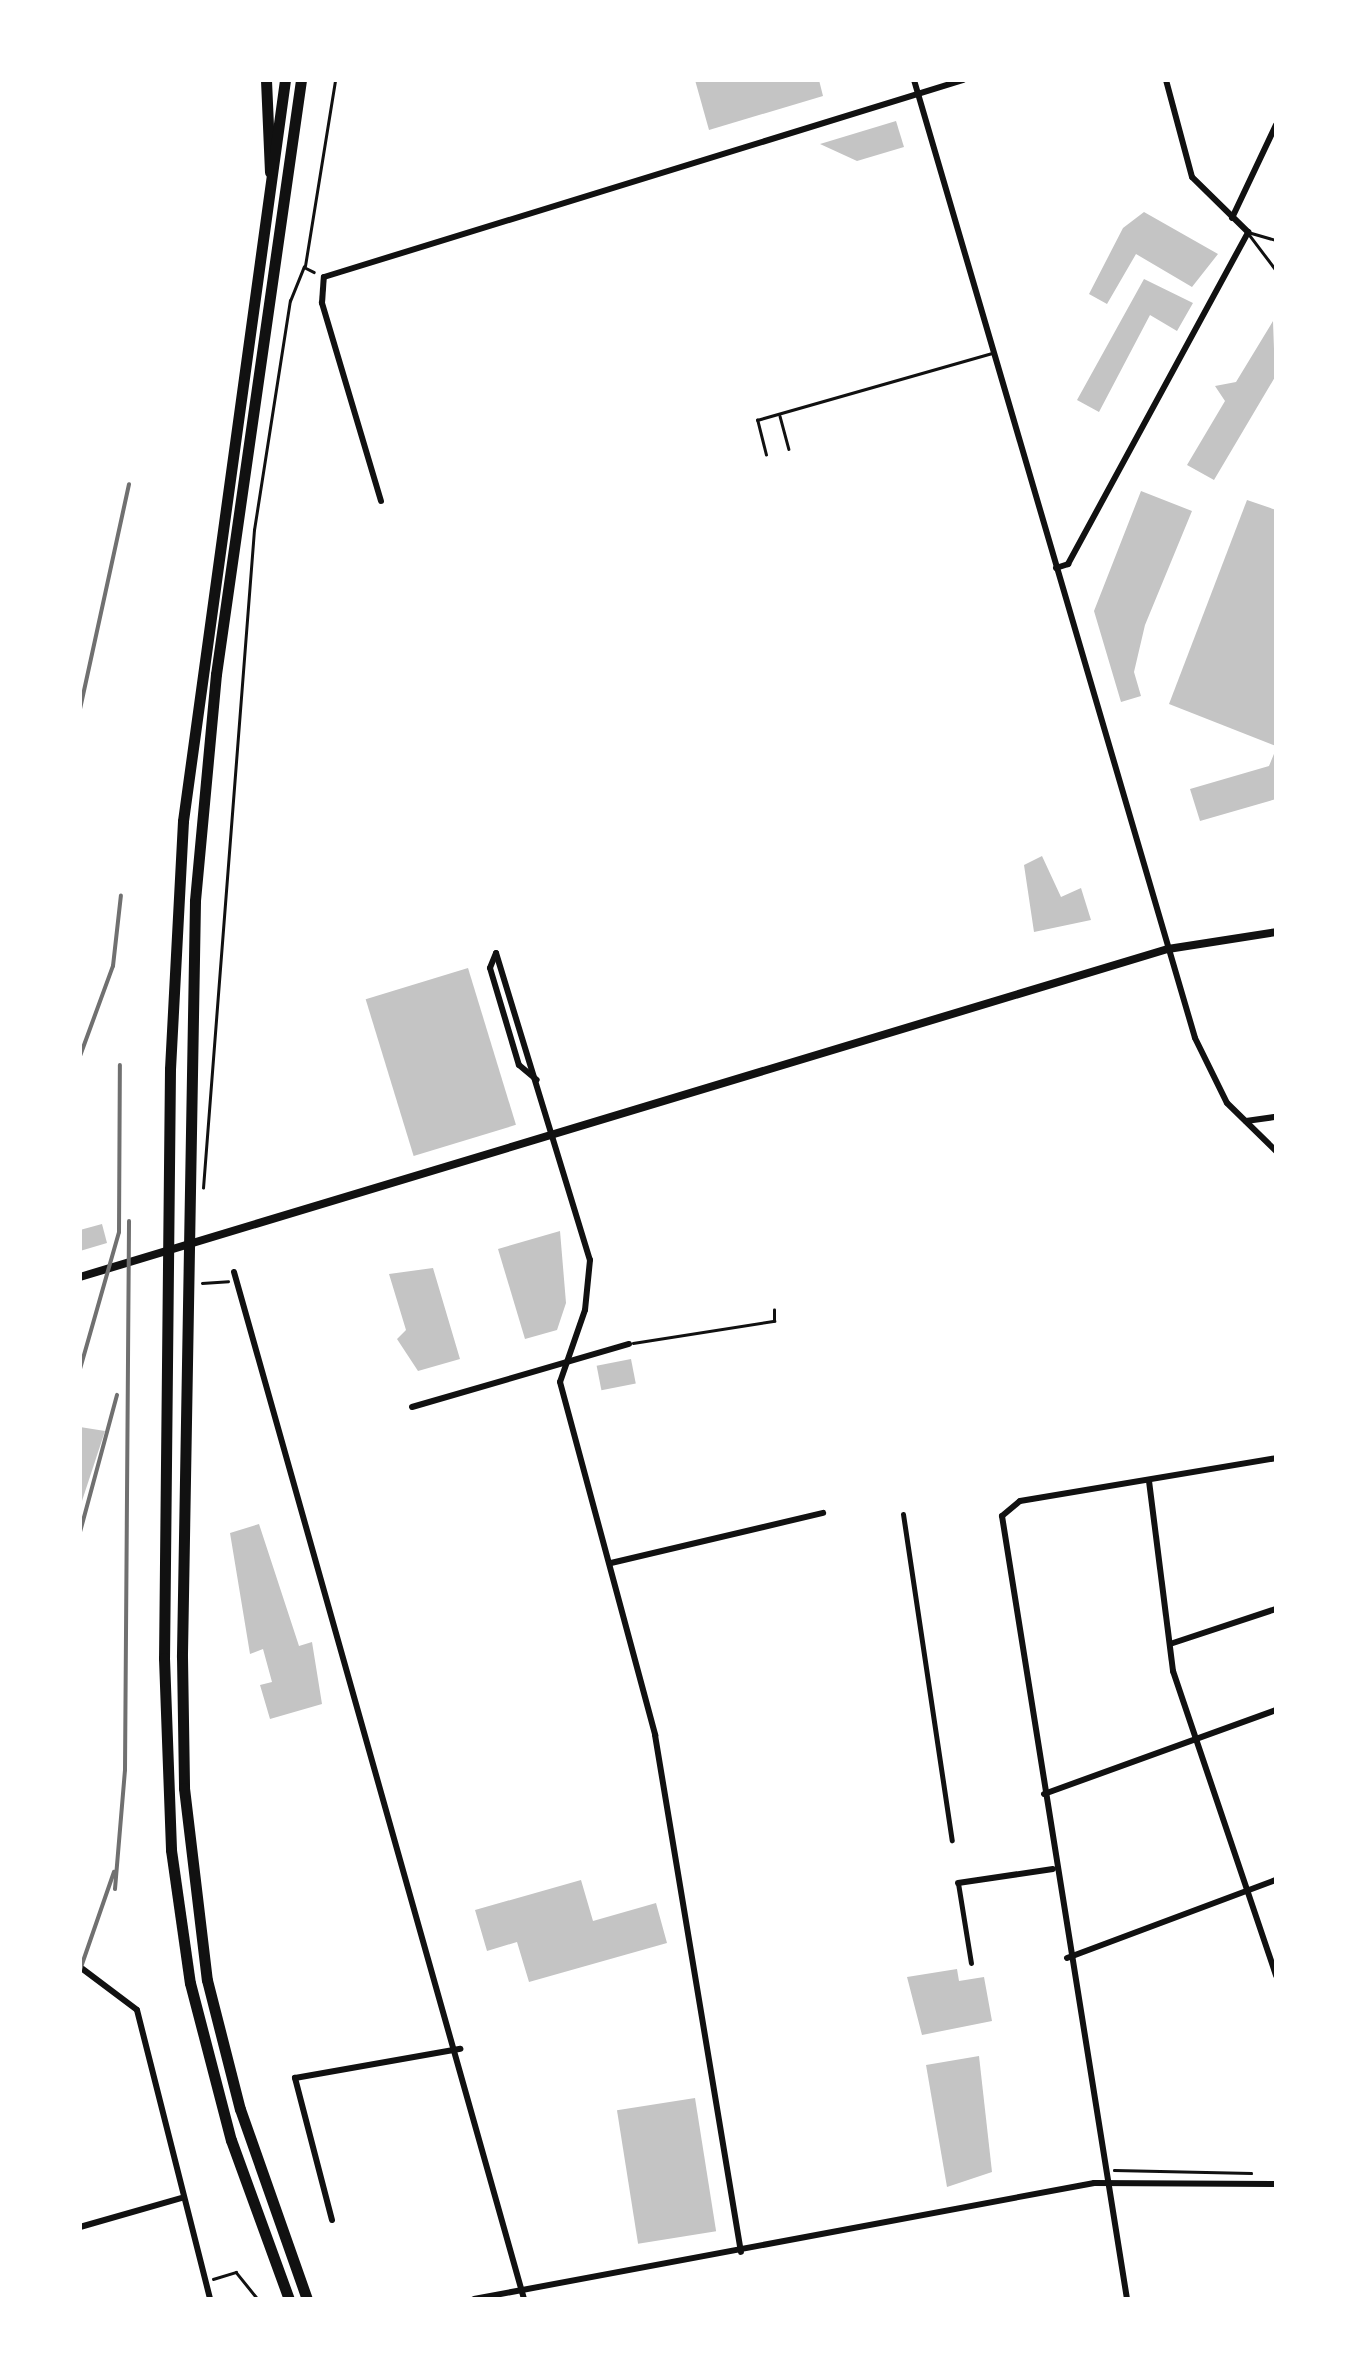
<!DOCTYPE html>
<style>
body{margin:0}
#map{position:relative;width:1356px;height:2379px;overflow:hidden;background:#fff;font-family:"DejaVu Sans",sans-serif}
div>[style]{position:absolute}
.building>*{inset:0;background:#c4c4c4;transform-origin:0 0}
.path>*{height:2.5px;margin:-1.25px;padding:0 1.25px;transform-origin:1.25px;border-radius:1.25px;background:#111}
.service>*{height:2.5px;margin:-1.25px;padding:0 1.25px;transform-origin:1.25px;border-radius:1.25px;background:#111}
.pedestrian>*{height:5px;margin:-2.5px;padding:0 2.5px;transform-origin:2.5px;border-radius:2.5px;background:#111}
.minor>*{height:6px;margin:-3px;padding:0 3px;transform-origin:3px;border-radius:3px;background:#111}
.tertiary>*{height:8px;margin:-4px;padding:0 4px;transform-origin:4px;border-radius:4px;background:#111}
.motorway>*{height:11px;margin:-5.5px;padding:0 5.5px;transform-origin:5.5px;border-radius:5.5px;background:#111}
.rail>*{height:4px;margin:-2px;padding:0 2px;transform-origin:2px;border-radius:2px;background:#707070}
span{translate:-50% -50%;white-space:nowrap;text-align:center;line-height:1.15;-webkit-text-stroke:10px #fff;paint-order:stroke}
.frame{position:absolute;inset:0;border:82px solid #fff;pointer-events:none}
</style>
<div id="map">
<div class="building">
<i style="clip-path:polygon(695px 80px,819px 80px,823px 96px,709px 130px)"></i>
<i style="clip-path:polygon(896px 121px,904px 147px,857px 161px,820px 144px)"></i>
<i style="clip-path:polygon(1144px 212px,1218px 254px,1192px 287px,1136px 254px,1107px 304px,1089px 294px,1123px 228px)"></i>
<i style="clip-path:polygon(1144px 279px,1193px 303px,1177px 331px,1150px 315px,1099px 412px,1077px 400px)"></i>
<i style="clip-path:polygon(1273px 321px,1275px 377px,1214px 480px,1187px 465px,1225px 401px,1215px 386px,1236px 382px)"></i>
<i style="clip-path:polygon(1141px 491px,1192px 511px,1145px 625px,1134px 672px,1141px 696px,1121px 702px,1094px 611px)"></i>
<i style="clip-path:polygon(1247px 500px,1276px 510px,1276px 746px,1169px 704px)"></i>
<i style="clip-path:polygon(1276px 749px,1276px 799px,1200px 821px,1190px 789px,1269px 766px)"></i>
<i style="clip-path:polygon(1042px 856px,1061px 897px,1081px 888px,1091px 920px,1034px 932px,1024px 865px)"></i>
<i style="left:468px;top:968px;width:164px;height:107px;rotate:73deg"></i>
<i style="clip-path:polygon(102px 1224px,107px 1243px,80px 1251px,80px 1230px)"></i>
<i style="clip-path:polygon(560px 1231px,566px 1303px,557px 1330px,525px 1339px,498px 1249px)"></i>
<i style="clip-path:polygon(433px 1268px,460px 1359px,418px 1371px,397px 1339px,406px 1330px,389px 1274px)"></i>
<i style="left:631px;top:1359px;width:25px;height:35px;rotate:79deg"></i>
<i style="clip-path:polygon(80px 1427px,105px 1431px,80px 1507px)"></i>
<i style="clip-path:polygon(259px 1524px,299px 1646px,312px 1642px,322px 1704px,270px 1719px,260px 1685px,272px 1682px,263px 1649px,250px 1654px,230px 1533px)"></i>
<i style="clip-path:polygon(581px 1880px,593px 1921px,656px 1903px,667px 1943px,529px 1982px,517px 1942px,487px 1951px,475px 1910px)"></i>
<i style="clip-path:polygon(957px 1969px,959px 1981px,984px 1977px,992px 2021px,922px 2035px,907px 1977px)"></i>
<i style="clip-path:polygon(979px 2056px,992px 2172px,947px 2187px,926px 2065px)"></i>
<i style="left:695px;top:2098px;width:135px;height:79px;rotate:81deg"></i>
</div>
<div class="path">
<i style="left:305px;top:266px;width:188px;rotate:-80.8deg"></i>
<i style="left:203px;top:1188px;width:660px;rotate:-85.57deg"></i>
<i style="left:254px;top:530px;width:232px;rotate:-81.1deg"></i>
<i style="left:290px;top:301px;width:37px;rotate:-68deg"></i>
<i style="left:304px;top:267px;width:11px;rotate:27deg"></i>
<i style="left:202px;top:1283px;width:26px;rotate:-4deg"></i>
<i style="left:1114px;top:2170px;width:137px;rotate:1.3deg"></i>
<i style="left:213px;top:2279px;width:24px;rotate:-17deg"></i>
<i style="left:236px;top:2272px;width:35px;rotate:51deg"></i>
</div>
<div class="service">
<i style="left:1248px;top:232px;width:29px;rotate:16deg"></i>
<i style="left:1248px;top:233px;width:46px;rotate:52.9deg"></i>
<i style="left:780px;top:416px;width:34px;rotate:75deg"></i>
<i style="left:766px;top:455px;width:36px;rotate:-104deg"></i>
<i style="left:757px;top:420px;width:244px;rotate:-15.9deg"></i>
<i style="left:633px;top:1343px;width:143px;rotate:-8.9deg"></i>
<i style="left:774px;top:1321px;width:11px;rotate:-90deg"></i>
</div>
<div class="pedestrian">
<i style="left:903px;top:1514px;width:330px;rotate:81.5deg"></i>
<i style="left:958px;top:1883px;width:81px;rotate:80.8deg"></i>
</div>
<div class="minor">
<i style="left:914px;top:80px;width:998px;rotate:73.65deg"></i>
<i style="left:1195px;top:1038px;width:72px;rotate:63.8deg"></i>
<i style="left:1227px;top:1103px;width:69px;rotate:44.4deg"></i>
<i style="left:1232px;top:218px;width:103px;rotate:-64.7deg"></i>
<i style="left:381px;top:501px;width:207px;rotate:-106.6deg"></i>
<i style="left:322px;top:303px;width:26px;rotate:-86deg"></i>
<i style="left:324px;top:277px;width:669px;rotate:-17.13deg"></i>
<i style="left:1056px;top:568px;width:13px;rotate:-18deg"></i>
<i style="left:1068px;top:564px;width:378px;rotate:-61.5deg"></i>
<i style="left:1248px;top:232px;width:78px;rotate:-135.5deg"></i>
<i style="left:1192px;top:177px;width:100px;rotate:-105deg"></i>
<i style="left:496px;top:953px;width:321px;rotate:73deg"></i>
<i style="left:590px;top:1260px;width:50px;rotate:95.7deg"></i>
<i style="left:585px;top:1310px;width:76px;rotate:109.1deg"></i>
<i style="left:560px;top:1382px;width:366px;rotate:74.9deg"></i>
<i style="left:655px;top:1735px;width:524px;rotate:80.56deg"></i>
<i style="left:496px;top:953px;width:16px;rotate:112deg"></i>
<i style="left:490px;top:968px;width:101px;rotate:73.4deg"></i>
<i style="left:519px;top:1065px;width:23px;rotate:40deg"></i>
<i style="left:1246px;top:1121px;width:30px;rotate:-8deg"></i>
<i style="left:234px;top:1272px;width:1067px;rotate:74.23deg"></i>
<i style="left:412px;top:1407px;width:226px;rotate:-16.2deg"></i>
<i style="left:1149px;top:1481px;width:192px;rotate:82.8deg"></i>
<i style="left:1173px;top:1671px;width:322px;rotate:71.3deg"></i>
<i style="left:611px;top:1563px;width:218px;rotate:-13.3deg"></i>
<i style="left:1173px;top:1643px;width:108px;rotate:-18.3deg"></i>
<i style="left:1044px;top:1794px;width:247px;rotate:-19.9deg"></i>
<i style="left:958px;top:1883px;width:96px;rotate:-8.4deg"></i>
<i style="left:1067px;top:1958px;width:223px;rotate:-20.5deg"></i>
<i style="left:80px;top:1967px;width:71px;rotate:37deg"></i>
<i style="left:137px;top:2010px;width:298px;rotate:75.8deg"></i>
<i style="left:332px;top:2220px;width:147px;rotate:-104.6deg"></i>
<i style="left:295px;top:2078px;width:168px;rotate:-10deg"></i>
<i style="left:80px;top:2227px;width:105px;rotate:-16deg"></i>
<i style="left:474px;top:2299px;width:631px;rotate:-10.6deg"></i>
<i style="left:1094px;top:2183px;width:182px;rotate:0.3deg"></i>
<i style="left:1127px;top:2299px;width:793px;rotate:-99.07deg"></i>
<i style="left:1002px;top:1516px;width:23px;rotate:-40deg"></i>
<i style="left:1020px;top:1501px;width:260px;rotate:-9.5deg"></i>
</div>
<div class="tertiary">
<i style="left:80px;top:1277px;width:1136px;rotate:-16.78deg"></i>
<i style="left:1168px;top:949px;width:109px;rotate:-8.9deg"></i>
</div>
<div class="motorway">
<i style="left:266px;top:80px;width:92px;rotate:87.5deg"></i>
<i style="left:285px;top:80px;width:748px;rotate:97.84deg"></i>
<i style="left:183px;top:821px;width:248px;rotate:93deg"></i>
<i style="left:170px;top:1069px;width:589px;rotate:90.58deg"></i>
<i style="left:164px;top:1658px;width:192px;rotate:87.9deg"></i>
<i style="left:171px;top:1850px;width:134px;rotate:81.9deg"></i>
<i style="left:190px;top:1983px;width:162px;rotate:75.4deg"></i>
<i style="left:231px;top:2140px;width:169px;rotate:70deg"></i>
<i style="left:301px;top:80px;width:600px;rotate:98.14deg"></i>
<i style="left:216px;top:674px;width:228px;rotate:95.3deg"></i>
<i style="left:195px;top:901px;width:756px;rotate:90.99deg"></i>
<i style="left:182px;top:1657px;width:131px;rotate:89.1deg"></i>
<i style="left:184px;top:1788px;width:193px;rotate:83.2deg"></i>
<i style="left:207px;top:1980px;width:133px;rotate:75.7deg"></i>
<i style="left:240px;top:2109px;width:201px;rotate:70.6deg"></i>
</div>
<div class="rail">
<i style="left:80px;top:709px;width:230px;rotate:-77.7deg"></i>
<i style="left:80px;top:1056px;width:96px;rotate:-69.9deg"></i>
<i style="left:113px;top:966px;width:71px;rotate:-83.6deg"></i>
<i style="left:80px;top:1369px;width:142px;rotate:-74.1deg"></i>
<i style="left:119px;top:1232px;width:167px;rotate:-89.7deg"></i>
<i style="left:80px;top:1532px;width:142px;rotate:-74.9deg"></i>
<i style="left:115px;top:1889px;width:119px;rotate:-85.2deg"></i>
<i style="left:125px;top:1770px;width:549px;rotate:-89.58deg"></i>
<i style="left:80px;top:1970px;width:104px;rotate:-70.9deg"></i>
</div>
<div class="frame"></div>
</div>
